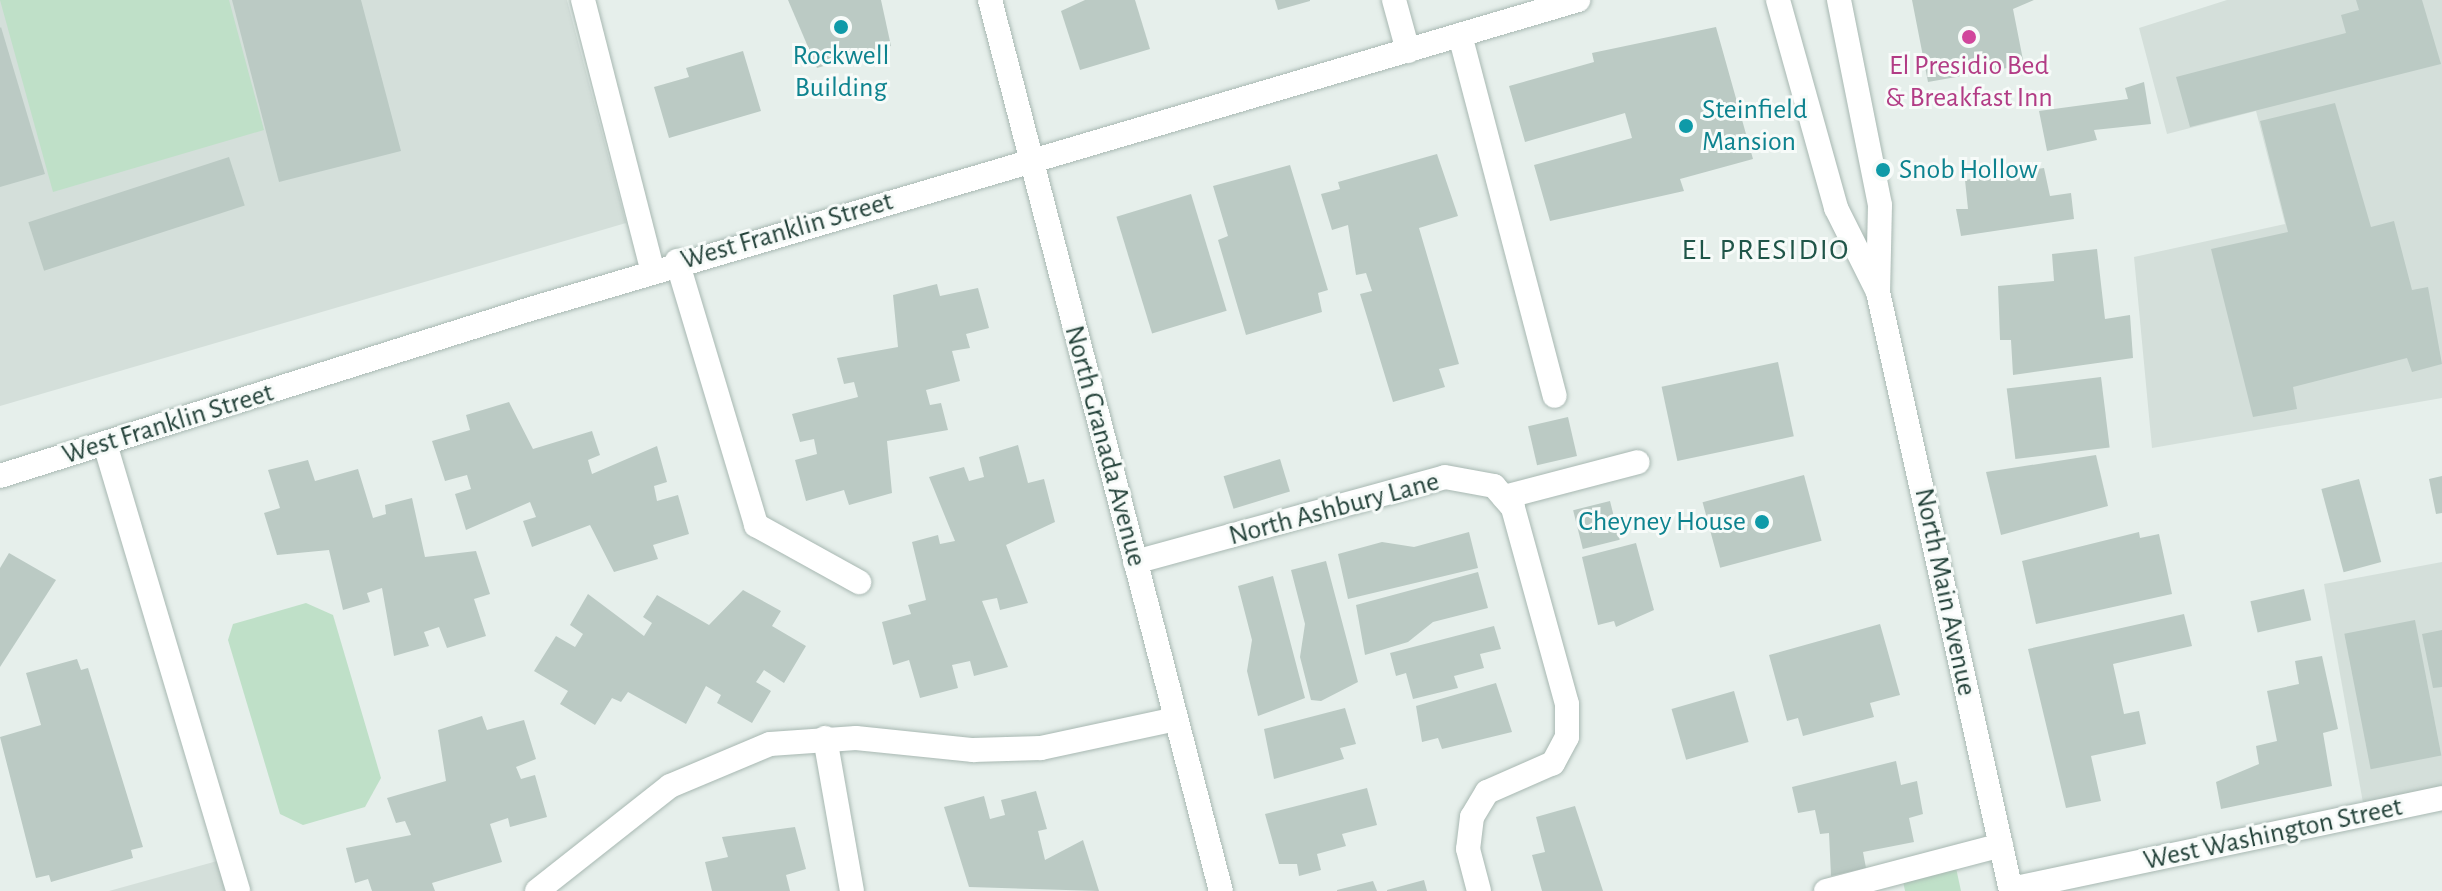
<!DOCTYPE html>
<style>
body{margin:0}
#map{position:relative;width:2442px;height:891px;overflow:hidden;background:#e6efeb;font-family:"Alegreya Sans",sans-serif}
div>[style]{position:absolute}
.built>*{inset:0;background:#d4dfda}
.green>*{inset:0;background:#bfe0c8}
.building>*{inset:0;background:#bbcac4;transform-origin:0 0}
.roads{filter:drop-shadow(0 0 2px #a8b8b2) drop-shadow(0 0 2px #a8b8b2)}
.service>*{height:24px;margin:-12px;padding:0 12px;transform-origin:12px;border-radius:12px;background:#fff}
.minor>*{height:24px;margin:-12px;padding:0 12px;transform-origin:12px;border-radius:12px;background:#fff}
.secondary>*{height:24px;margin:-12px;padding:0 12px;transform-origin:12px;border-radius:12px;background:#fff}
.dots>*{width:22px;height:22px;translate:-50% -50%;box-sizing:border-box;border:4px solid #f7fbf9;border-radius:50%}
span{translate:-50% -50%;white-space:nowrap;text-align:center;line-height:1.15;-webkit-text-stroke:6px #f7fbf9;paint-order:stroke}
.culture-label{font-size:28px;color:#0d838f}
.left{translate:0 -50%;text-align:left}
.right{translate:-100% -50%;text-align:right}
.hotel-label{font-size:28px;color:#b23c85}
.street-label{font-size:28px;color:#24423a}
.neighbourhood-label{font-size:30px;color:#1f5548;letter-spacing:2px}
</style>
<div id="map">
<div class="built">
<i style="clip-path:polygon(0 0,567px 0,626px 223px,0 406px)"></i>
<i style="clip-path:polygon(2227px 0,2442px 0,2442px 398px,2152px 448px,2134px 257px,2285px 224px,2256px 111px,2167px 134px,2139px 28px)"></i>
<i style="clip-path:polygon(2442px 562px,2442px 798px,2365px 814px,2324px 584px)"></i>
<i style="clip-path:polygon(228px 858px,238px 891px,109px 891px)"></i>
</div>
<div class="green">
<i style="clip-path:polygon(0 0,229px 0,264px 130px,53px 192px)"></i>
<i style="clip-path:polygon(306px 603px,333px 615px,381px 778px,365px 807px,303px 825px,280px 814px,228px 640px,233px 624px)"></i>
<i style="clip-path:polygon(1956px 868px,1961px 891px,1905px 891px,1903px 881px)"></i>
</div>
<div class="building">
<i style="clip-path:polygon(232px 0,361px 0,401px 151px,279px 182px)"></i>
<i style="clip-path:polygon(788px 0,881px 0,891px 46px,817px 68px)"></i>
<i style="clip-path:polygon(1085px 0,1135px 0,1150px 49px,1080px 70px,1061px 11px)"></i>
<i style="clip-path:polygon(1275px 0,1310px 0,1310px 1px,1278px 10px)"></i>
<i style="clip-path:polygon(1912px 0,2034px 0,2013px 9px,2024px 65px,1928px 82px)"></i>
<i style="clip-path:polygon(2356px 0,2422px 0,2441px 64px,2190px 127px,2176px 77px,2346px 33px,2341px 15px,2359px 10px)"></i>
<i style="clip-path:polygon(1px 27px,45px 174px,0 187px,0 28px)"></i>
<i style="clip-path:polygon(1716px 27px,1753px 159px,1680px 179px,1684px 191px,1550px 221px,1534px 165px,1632px 138px,1625px 113px,1525px 142px,1509px 86px,1594px 62px,1592px 53px)"></i>
<i style="clip-path:polygon(743px 51px,761px 111px,669px 138px,654px 87px,689px 77px,686px 68px)"></i>
<i style="clip-path:polygon(2144px 82px,2151px 124px,2094px 130px,2097px 140px,2047px 151px,2039px 111px,2128px 99px,2125px 88px)"></i>
<i style="clip-path:polygon(2335px 103px,2371px 227px,2394px 221px,2412px 290px,2428px 287px,2442px 364px,2412px 372px,2407px 358px,2293px 387px,2297px 409px,2253px 417px,2211px 249px,2288px 232px,2260px 121px)"></i>
<i style="clip-path:polygon(1437px 154px,1458px 216px,1419px 228px,1459px 364px,1439px 369px,1445px 387px,1393px 402px,1360px 294px,1372px 291px,1366px 273px,1356px 275px,1348px 225px,1332px 230px,1321px 194px,1340px 189px,1338px 182px)"></i>
<i style="left:229px;top:157px;width:51px;height:211px;rotate:72deg"></i>
<i style="clip-path:polygon(1290px 165px,1328px 290px,1318px 293px,1322px 312px,1246px 335px,1218px 240px,1228px 236px,1213px 186px)"></i>
<i style="clip-path:polygon(2044px 168px,2050px 196px,2071px 193px,2074px 219px,1961px 236px,1956px 209px,1968px 209px,1965px 180px)"></i>
<i style="left:1191px;top:194px;width:122px;height:78px;rotate:73deg"></i>
<i style="clip-path:polygon(2097px 249px,2105px 319px,2130px 315px,2133px 358px,2013px 375px,2011px 340px,2000px 340px,1998px 286px,2054px 281px,2052px 254px)"></i>
<i style="clip-path:polygon(937px 284px,940px 296px,978px 288px,989px 328px,966px 334px,970px 348px,952px 351px,960px 381px,926px 390px,930px 405px,941px 403px,948px 430px,887px 441px,892px 493px,849px 505px,844px 490px,806px 501px,795px 460px,817px 454px,814px 439px,800px 442px,792px 414px,858px 397px,854px 382px,844px 384px,837px 358px,898px 347px,893px 295px)"></i>
<i style="left:1778px;top:362px;width:76px;height:119px;rotate:78deg"></i>
<i style="left:2101px;top:377px;width:71px;height:95px;rotate:83deg"></i>
<i style="clip-path:polygon(509px 402px,533px 449px,592px 431px,600px 455px,588px 460px,592px 474px,657px 446px,667px 482px,654px 486px,657px 501px,678px 495px,689px 534px,653px 545px,658px 559px,614px 572px,590px 525px,532px 547px,523px 521px,536px 517px,530px 502px,466px 530px,455px 494px,471px 489px,467px 475px,445px 481px,432px 441px,470px 430px,466px 415px)"></i>
<i style="left:1568px;top:417px;width:40px;height:41px;rotate:77deg"></i>
<i style="clip-path:polygon(1018px 445px,1028px 483px,1044px 479px,1055px 522px,1006px 545px,1028px 603px,1000px 610px,997px 598px,982px 601px,1008px 667px,974px 676px,970px 661px,952px 665px,958px 688px,920px 698px,909px 660px,893px 665px,882px 622px,911px 614px,908px 605px,926px 600px,912px 542px,938px 535px,940px 544px,955px 541px,929px 477px,964px 467px,969px 481px,984px 477px,979px 457px)"></i>
<i style="clip-path:polygon(2096px 455px,2108px 506px,2001px 535px,1986px 472px)"></i>
<i style="left:1280px;top:459px;width:34px;height:59px;rotate:73deg"></i>
<i style="clip-path:polygon(308px 460px,315px 481px,358px 469px,373px 518px,386px 514px,385px 505px,412px 498px,425px 557px,476px 551px,490px 594px,474px 599px,486px 636px,447px 648px,439px 627px,424px 632px,429px 646px,394px 656px,382px 588px,367px 593px,370px 602px,343px 610px,329px 550px,277px 555px,264px 513px,280px 508px,268px 470px)"></i>
<i style="left:1804px;top:475px;width:68px;height:105px;rotate:75deg"></i>
<i style="clip-path:polygon(2442px 476px,2442px 513px,2436px 514px,2429px 479px)"></i>
<i style="left:2359px;top:479px;width:86px;height:39px;rotate:75deg"></i>
<i style="left:1610px;top:501px;width:40px;height:38px;rotate:76deg"></i>
<i style="clip-path:polygon(1469px 532px,1478px 568px,1348px 599px,1338px 554px,1382px 542px,1414px 547px)"></i>
<i style="clip-path:polygon(2139px 532px,2140px 538px,2159px 534px,2172px 594px,2036px 624px,2022px 561px)"></i>
<i style="clip-path:polygon(1636px 543px,1654px 610px,1616px 627px,1614px 621px,1598px 625px,1582px 557px)"></i>
<i style="clip-path:polygon(9px 553px,56px 580px,0 667px,0 568px)"></i>
<i style="clip-path:polygon(1326px 561px,1358px 682px,1321px 701px,1311px 700px,1300px 657px,1305px 624px,1291px 570px)"></i>
<i style="clip-path:polygon(1478px 572px,1488px 608px,1433px 622px,1408px 642px,1365px 655px,1356px 605px)"></i>
<i style="clip-path:polygon(1273px 576px,1305px 698px,1258px 716px,1247px 671px,1252px 640px,1238px 586px)"></i>
<i style="left:2304px;top:589px;width:32px;height:55px;rotate:77deg"></i>
<i style="clip-path:polygon(743px 590px,781px 611px,772px 626px,806px 646px,784px 683px,764px 670px,756px 682px,771px 691px,752px 723px,717px 703px,721px 695px,706px 686px,686px 724px,628px 692px,621px 702px,612px 698px,595px 725px,560px 704px,568px 691px,534px 671px,556px 636px,575px 647px,583px 634px,570px 625px,588px 594px,644px 636px,652px 623px,643px 617px,657px 595px,709px 625px)"></i>
<i style="clip-path:polygon(2184px 614px,2192px 646px,2113px 664px,2124px 714px,2139px 711px,2146px 744px,2091px 756px,2101px 801px,2066px 808px,2028px 649px)"></i>
<i style="left:2415px;top:620px;width:138px;height:72px;rotate:79deg"></i>
<i style="clip-path:polygon(1880px 624px,1900px 695px,1870px 703px,1874px 717px,1803px 736px,1798px 718px,1787px 721px,1769px 655px)"></i>
<i style="clip-path:polygon(1494px 626px,1501px 649px,1480px 654px,1484px 668px,1454px 676px,1458px 688px,1413px 699px,1406px 673px,1396px 676px,1390px 653px)"></i>
<i style="clip-path:polygon(2442px 630px,2442px 687px,2433px 688px,2422px 634px)"></i>
<i style="clip-path:polygon(2322px 656px,2338px 729px,2323px 733px,2332px 786px,2221px 809px,2216px 782px,2259px 764px,2256px 746px,2277px 741px,2267px 691px,2299px 684px,2295px 661px)"></i>
<i style="clip-path:polygon(77px 659px,81px 670px,88px 668px,143px 847px,131px 850px,133px 858px,51px 882px,49px 875px,36px 878px,0 737px,41px 725px,26px 673px)"></i>
<i style="clip-path:polygon(1496px 683px,1512px 732px,1442px 749px,1438px 738px,1422px 742px,1416px 706px)"></i>
<i style="left:1734px;top:691px;width:53px;height:65px;rotate:74deg"></i>
<i style="clip-path:polygon(1345px 708px,1356px 744px,1340px 748px,1344px 759px,1274px 779px,1264px 729px)"></i>
<i style="clip-path:polygon(482px 716px,487px 730px,524px 720px,536px 759px,516px 767px,521px 779px,535px 775px,547px 817px,510px 827px,508px 818px,490px 824px,502px 862px,432px 883px,435px 891px,372px 891px,368px 879px,355px 883px,346px 848px,411px 835px,405px 821px,396px 823px,387px 798px,446px 781px,438px 730px)"></i>
<i style="clip-path:polygon(1896px 761px,1901px 785px,1917px 781px,1923px 814px,1909px 818px,1914px 842px,1863px 852px,1866px 868px,1831px 876px,1829px 833px,1820px 834px,1815px 810px,1798px 813px,1792px 787px)"></i>
<i style="clip-path:polygon(1367px 788px,1377px 825px,1342px 834px,1346px 846px,1317px 854px,1321px 870px,1299px 876px,1297px 864px,1279px 864px,1265px 814px)"></i>
<i style="clip-path:polygon(1036px 791px,1047px 829px,1038px 831px,1045px 860px,1083px 840px,1099px 891px,969px 887px,944px 807px,984px 796px,990px 819px,1005px 815px,1001px 800px)"></i>
<i style="clip-path:polygon(1575px 806px,1603px 891px,1542px 891px,1532px 855px,1545px 852px,1536px 817px)"></i>
<i style="clip-path:polygon(795px 827px,806px 869px,786px 875px,790px 891px,712px 891px,705px 862px,728px 857px,722px 837px)"></i>
<i style="clip-path:polygon(1424px 880px,1427px 891px,1387px 891px,1387px 890px)"></i>
<i style="clip-path:polygon(1373px 881px,1377px 891px,1337px 891px,1337px 890px)"></i>
</div>
<div class="roads">
<div class="service">
<i style="left:583px;top:0;width:278px;rotate:75.6deg"></i>
<i style="left:1394px;top:0;width:53px;rotate:74.6deg"></i>
<i style="left:1460px;top:35px;width:373px;rotate:75.3deg"></i>
<i style="left:677px;top:261px;width:276px;rotate:73.3deg"></i>
<i style="left:756px;top:525px;width:118px;rotate:29deg"></i>
<i style="left:105px;top:444px;width:466px;rotate:73.4deg"></i>
<i style="left:0;top:476px;width:553px;rotate:-17.48deg"></i>
<i style="left:1504px;top:497px;width:138px;rotate:-14.6deg"></i>
<i style="left:825px;top:738px;width:155px;rotate:80deg"></i>
<i style="left:537px;top:891px;width:169px;rotate:-38.3deg"></i>
<i style="left:670px;top:786px;width:108px;rotate:-22.8deg"></i>
<i style="left:770px;top:744px;width:86px;rotate:-4deg"></i>
<i style="left:856px;top:738px;width:118px;rotate:5.9deg"></i>
<i style="left:973px;top:750px;width:68px;rotate:-1.7deg"></i>
<i style="left:1041px;top:748px;width:138px;rotate:-12.1deg"></i>
<i style="left:1826px;top:891px;width:181px;rotate:-14.7deg"></i>
</div>
<div class="minor">
<i style="left:1778px;top:0;width:216px;rotate:74.4deg"></i>
<i style="left:1836px;top:208px;width:94px;rotate:63.4deg"></i>
<i style="left:1878px;top:292px;width:614px;rotate:77.48deg"></i>
<i style="left:1839px;top:0;width:209px;rotate:78.7deg"></i>
<i style="left:1880px;top:205px;width:87px;rotate:91.3deg"></i>
<i style="left:527px;top:310px;width:1096px;rotate:-16.43deg"></i>
<i style="left:1135px;top:562px;width:321px;rotate:-15.3deg"></i>
<i style="left:1445px;top:477px;width:50px;rotate:10.4deg"></i>
<i style="left:1494px;top:486px;width:29px;rotate:49deg"></i>
<i style="left:1513px;top:508px;width:203px;rotate:74.6deg"></i>
<i style="left:1567px;top:704px;width:33px;rotate:90deg"></i>
<i style="left:1567px;top:737px;width:30px;rotate:118deg"></i>
<i style="left:1553px;top:763px;width:72px;rotate:156.3deg"></i>
<i style="left:1487px;top:792px;width:29px;rotate:121deg"></i>
<i style="left:1472px;top:817px;width:32px;rotate:97deg"></i>
<i style="left:1468px;top:849px;width:43px;rotate:75.3deg"></i>
<i style="left:2011px;top:889px;width:441px;rotate:-11.9deg"></i>
</div>
<div class="secondary">
<i style="left:990px;top:0;width:920px;rotate:75.47deg"></i>
</div>
</div>
<div class="dots">
<i style="left:841px;top:27px;background:#0f9aa8"></i>
<i style="left:1969px;top:37px;background:#d1479c"></i>
<i style="left:1686px;top:126px;background:#0f9aa8"></i>
<i style="left:1883px;top:170px;background:#0f9aa8"></i>
<i style="left:1762px;top:522px;background:#0f9aa8"></i>
</div>
<div class="culture-label">
<span style="left:841px;top:72px">Rockwell<br>Building</span>
<span class="left" style="left:1702px;top:126px">Steinfield<br>Mansion</span>
<span class="left" style="left:1899px;top:170px">Snob Hollow</span>
<span class="right" style="left:1746px;top:522px">Cheyney House</span>
</div>
<div class="hotel-label">
<span style="left:1969px;top:82px">El Presidio Bed<br>&amp; Breakfast Inn</span>
</div>
<div class="street-label">
<span style="left:787px;top:231px;rotate:-16deg">West Franklin Street</span>
<span style="left:168px;top:424px;rotate:-17deg">West Franklin Street</span>
<span style="left:1105px;top:446px;rotate:75deg">North Granada Avenue</span>
<span style="left:1334px;top:509px;rotate:-15deg">North Ashbury Lane</span>
<span style="left:1945px;top:592px;rotate:78deg">North Main Avenue</span>
<span style="left:2273px;top:834px;rotate:-12deg">West Washington Street</span>
</div>
<div class="neighbourhood-label">
<span style="left:1766px;top:250px">EL PRESIDIO</span>
</div>
</div>
